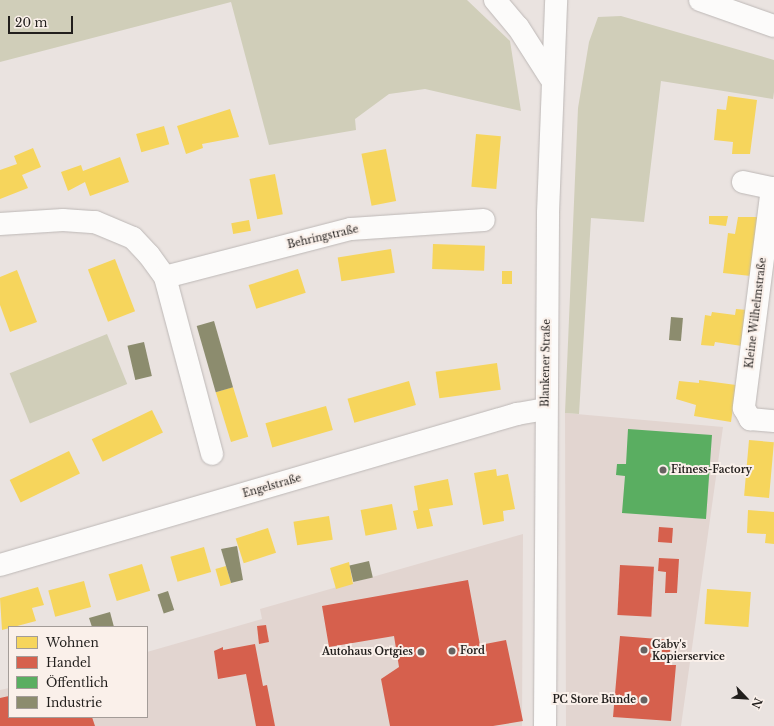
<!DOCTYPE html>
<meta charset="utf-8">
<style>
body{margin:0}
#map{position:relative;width:774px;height:726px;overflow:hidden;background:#eae3e0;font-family:"Libre Baskerville",serif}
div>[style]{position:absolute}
.built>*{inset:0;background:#e2d5d0}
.green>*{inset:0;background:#d0ceb9;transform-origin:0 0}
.homes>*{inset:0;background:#f6d55c;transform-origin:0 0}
.shops>*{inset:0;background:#d6604d;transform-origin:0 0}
.public>*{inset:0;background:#5aae61}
.industry>*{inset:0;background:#8c8c6e;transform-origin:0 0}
.roads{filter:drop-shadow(0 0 1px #bdb8b6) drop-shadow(0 0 1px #bdb8b6)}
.minor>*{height:22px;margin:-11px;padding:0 11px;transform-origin:11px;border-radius:11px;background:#fcfbfa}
.major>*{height:22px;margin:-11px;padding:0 11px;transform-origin:11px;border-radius:11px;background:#fcfbfa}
.dots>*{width:11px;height:11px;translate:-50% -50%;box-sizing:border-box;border:2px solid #faf0ea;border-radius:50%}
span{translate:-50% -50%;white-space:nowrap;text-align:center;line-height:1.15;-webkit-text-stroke:4px #faf0ea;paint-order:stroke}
.street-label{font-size:10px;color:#211e1c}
.poi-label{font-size:10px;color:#211e1c;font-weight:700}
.left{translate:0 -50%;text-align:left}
.right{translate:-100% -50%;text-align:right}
.legend{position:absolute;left:8px;top:626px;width:140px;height:92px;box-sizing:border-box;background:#faf0ea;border:1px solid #a39c98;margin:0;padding:5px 7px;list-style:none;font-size:12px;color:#211e1c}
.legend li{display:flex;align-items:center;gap:8px;height:20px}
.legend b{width:20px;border:1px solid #a39c98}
.north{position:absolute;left:726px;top:678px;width:40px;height:40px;-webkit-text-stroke:3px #faf0ea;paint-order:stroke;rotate:115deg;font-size:11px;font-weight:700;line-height:16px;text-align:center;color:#211e1c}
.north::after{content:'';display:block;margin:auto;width:14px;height:18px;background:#211e1c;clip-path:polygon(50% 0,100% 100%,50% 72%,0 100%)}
.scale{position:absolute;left:8px;top:16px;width:65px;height:18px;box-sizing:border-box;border:2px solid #211e1c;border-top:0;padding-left:5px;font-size:12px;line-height:14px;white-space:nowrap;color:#211e1c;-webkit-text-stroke:3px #faf0ea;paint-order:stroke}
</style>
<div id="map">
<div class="built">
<i style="clip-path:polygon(565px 413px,723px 427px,681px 726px,566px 726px)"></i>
<i style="clip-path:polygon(523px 534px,522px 726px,0 726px,0 690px,9px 688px,9px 717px,147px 717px,147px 652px,262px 619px,260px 609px)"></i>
</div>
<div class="green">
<i style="clip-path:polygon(0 0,467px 0,510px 41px,521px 111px,425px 89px,389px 94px,355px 119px,356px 130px,269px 145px,231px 2px,0 62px)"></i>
<i style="clip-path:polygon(621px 16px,774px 60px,774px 92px,773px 99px,661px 81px,644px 222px,591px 218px,579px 414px,565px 413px,578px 108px,589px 42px,598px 17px)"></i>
<i style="left:107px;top:334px;width:54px;height:105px;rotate:68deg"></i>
</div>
<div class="homes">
<i style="clip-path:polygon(728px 96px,757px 100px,750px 154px,732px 154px,733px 142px,714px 140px,717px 109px,726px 110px)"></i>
<i style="clip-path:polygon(230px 109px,239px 137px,202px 144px,203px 148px,186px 154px,177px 126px)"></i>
<i style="left:164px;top:126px;width:19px;height:29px;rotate:74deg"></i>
<i style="left:476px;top:134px;width:25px;height:53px;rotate:5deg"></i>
<i style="clip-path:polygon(33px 148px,41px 167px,22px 175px,28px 188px,0 199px,0 170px,17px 164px,14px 156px)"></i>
<i style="left:386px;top:149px;width:53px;height:25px;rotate:79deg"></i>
<i style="clip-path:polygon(120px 157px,129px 182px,90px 196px,85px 182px,68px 191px,61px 172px,81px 165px,83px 171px)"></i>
<i style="left:275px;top:174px;width:41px;height:26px;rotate:79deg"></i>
<i style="clip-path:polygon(709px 216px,728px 216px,726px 226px,709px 224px)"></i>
<i style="clip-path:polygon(738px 217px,759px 217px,751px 276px,723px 273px,728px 233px,735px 234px)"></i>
<i style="left:249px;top:220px;width:11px;height:18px;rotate:80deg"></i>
<i style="left:433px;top:244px;width:52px;height:25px;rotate:2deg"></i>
<i style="left:391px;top:249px;width:24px;height:54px;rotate:81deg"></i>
<i style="left:115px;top:259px;width:56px;height:29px;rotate:69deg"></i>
<i style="left:298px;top:269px;width:25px;height:52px;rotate:72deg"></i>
<i style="clip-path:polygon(17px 270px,37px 322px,10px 332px,0 305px,0 277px)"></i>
<i style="left:502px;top:271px;width:10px;height:13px"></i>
<i style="clip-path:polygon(736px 309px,747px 310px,742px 346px,715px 342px,714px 346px,701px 345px,705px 315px,711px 316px,712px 312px,735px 315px)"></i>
<i style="left:497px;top:363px;width:27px;height:62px;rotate:82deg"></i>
<i style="clip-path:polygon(699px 380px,736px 385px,731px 422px,694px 416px,696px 405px,676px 399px,679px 381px,699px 383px)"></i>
<i style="left:409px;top:381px;width:25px;height:64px;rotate:74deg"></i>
<i style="left:233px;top:387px;width:52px;height:18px;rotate:73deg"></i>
<i style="left:326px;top:406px;width:25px;height:63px;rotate:74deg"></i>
<i style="left:152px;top:410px;width:25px;height:67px;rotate:64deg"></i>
<i style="left:749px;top:440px;width:25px;height:56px;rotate:5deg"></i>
<i style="left:69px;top:451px;width:25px;height:66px;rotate:64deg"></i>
<i style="clip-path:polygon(496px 469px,497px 476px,508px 474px,515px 509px,503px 511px,504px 521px,483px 525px,474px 473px)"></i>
<i style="clip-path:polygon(448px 479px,453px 505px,429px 509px,433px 526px,417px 529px,413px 511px,418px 510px,414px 486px)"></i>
<i style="left:392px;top:504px;width:26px;height:32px;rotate:79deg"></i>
<i style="clip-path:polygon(748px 510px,774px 512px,774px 544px,765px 543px,766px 534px,747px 533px)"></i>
<i style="left:329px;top:516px;width:24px;height:36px;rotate:81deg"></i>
<i style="left:268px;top:528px;width:26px;height:34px;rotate:72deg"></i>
<i style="left:204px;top:547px;width:26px;height:35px;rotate:74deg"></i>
<i style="clip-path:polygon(349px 562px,353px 584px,336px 589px,330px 568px)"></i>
<i style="left:142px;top:564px;width:28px;height:35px;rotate:73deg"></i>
<i style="left:226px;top:566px;width:18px;height:11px;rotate:74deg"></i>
<i style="left:84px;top:581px;width:27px;height:37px;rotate:75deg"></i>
<i style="clip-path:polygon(38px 587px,44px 605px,32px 608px,36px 621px,2px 630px,0 598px)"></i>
<i style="left:707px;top:589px;width:44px;height:35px;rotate:4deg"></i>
</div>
<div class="shops">
<i style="left:659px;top:527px;width:14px;height:15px;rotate:4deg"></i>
<i style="clip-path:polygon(659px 558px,679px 559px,677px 593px,665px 593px,666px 572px,658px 571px)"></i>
<i style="left:620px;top:565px;width:34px;height:50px;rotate:3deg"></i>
<i style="clip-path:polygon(468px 580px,480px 645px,506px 640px,523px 721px,493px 726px,390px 726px,381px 679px,399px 667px,394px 636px,329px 647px,322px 606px)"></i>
<i style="clip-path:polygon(266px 625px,269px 642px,259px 644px,257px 626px)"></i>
<i style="clip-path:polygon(620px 636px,671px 640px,669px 665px,676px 665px,671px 721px,613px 717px)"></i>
<i style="clip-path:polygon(255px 644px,263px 686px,267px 685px,275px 726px,256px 726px,246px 674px,218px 679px,214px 651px,223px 647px,223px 650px)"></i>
<i style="clip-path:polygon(9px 696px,9px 717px,92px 717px,95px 726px,0 726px,0 698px)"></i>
</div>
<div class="public">
<i style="clip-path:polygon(628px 429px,712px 435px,706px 519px,622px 513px,625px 476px,616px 475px,617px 464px,626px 464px)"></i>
</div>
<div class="industry">
<i style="left:671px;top:317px;width:12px;height:23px;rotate:5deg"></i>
<i style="left:214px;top:321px;width:69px;height:18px;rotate:74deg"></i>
<i style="left:144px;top:342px;width:35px;height:17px;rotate:77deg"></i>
<i style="clip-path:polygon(237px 546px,243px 580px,231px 583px,221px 549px)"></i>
<i style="left:369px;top:561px;width:17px;height:20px;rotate:77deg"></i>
<i style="left:168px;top:591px;width:20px;height:11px;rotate:72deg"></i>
<i style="clip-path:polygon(110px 612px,114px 627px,92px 627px,89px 618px)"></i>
</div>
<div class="roads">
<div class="minor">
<i style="left:743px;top:182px;width:30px;rotate:12deg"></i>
<i style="left:772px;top:188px;width:222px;rotate:97.3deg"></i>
<i style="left:744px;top:408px;width:13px;rotate:61deg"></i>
<i style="left:750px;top:419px;width:24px;rotate:5deg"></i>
<i style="left:0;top:224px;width:63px;rotate:-3.6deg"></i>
<i style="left:63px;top:220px;width:32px;rotate:4deg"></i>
<i style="left:95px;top:222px;width:41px;rotate:22.8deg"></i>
<i style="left:133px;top:238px;width:23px;rotate:47deg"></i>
<i style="left:149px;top:255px;width:27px;rotate:54deg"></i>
<i style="left:165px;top:277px;width:183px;rotate:75.1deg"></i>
<i style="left:165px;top:277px;width:192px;rotate:-14.5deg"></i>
<i style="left:351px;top:229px;width:133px;rotate:-3.9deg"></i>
<i style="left:0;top:565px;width:539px;rotate:-16.28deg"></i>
<i style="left:517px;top:414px;width:29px;rotate:-10deg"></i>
</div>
<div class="major">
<i style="left:495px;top:0;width:35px;rotate:50deg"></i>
<i style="left:518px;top:27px;width:59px;rotate:57.4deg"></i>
<i style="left:700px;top:0;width:78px;rotate:19.4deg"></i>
<i style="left:545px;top:726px;width:513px;rotate:-89.66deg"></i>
<i style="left:548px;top:213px;width:213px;rotate:-87.8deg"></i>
</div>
</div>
<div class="dots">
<i style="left:663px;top:470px;background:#676361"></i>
<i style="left:644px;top:650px;background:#676361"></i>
<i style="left:452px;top:651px;background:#676361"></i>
<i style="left:421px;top:652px;background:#676361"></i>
<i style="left:644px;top:700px;background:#676361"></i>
</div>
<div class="street-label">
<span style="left:323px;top:237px;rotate:-13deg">Behringstraße</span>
<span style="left:756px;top:313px;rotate:-83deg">Kleine Wilhelmstraße</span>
<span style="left:546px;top:363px;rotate:-89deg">Blankener Straße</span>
<span style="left:272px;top:486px;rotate:-16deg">Engelstraße</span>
</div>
<div class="poi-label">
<span class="left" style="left:671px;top:470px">Fitness-Factory</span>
<span class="left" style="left:652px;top:650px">Gaby's<br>Kopierservice</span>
<span class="left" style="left:460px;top:651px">Ford</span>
<span class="right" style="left:413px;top:652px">Autohaus Ortgies</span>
<span class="right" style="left:636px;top:700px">PC Store Bünde</span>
</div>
<ul class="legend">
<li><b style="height:11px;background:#f6d55c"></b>Wohnen</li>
<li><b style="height:11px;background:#d6604d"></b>Handel</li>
<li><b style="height:11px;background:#5aae61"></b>Öffentlich</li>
<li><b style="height:11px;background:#8c8c6e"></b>Industrie</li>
</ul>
<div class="north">N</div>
<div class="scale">20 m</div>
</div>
